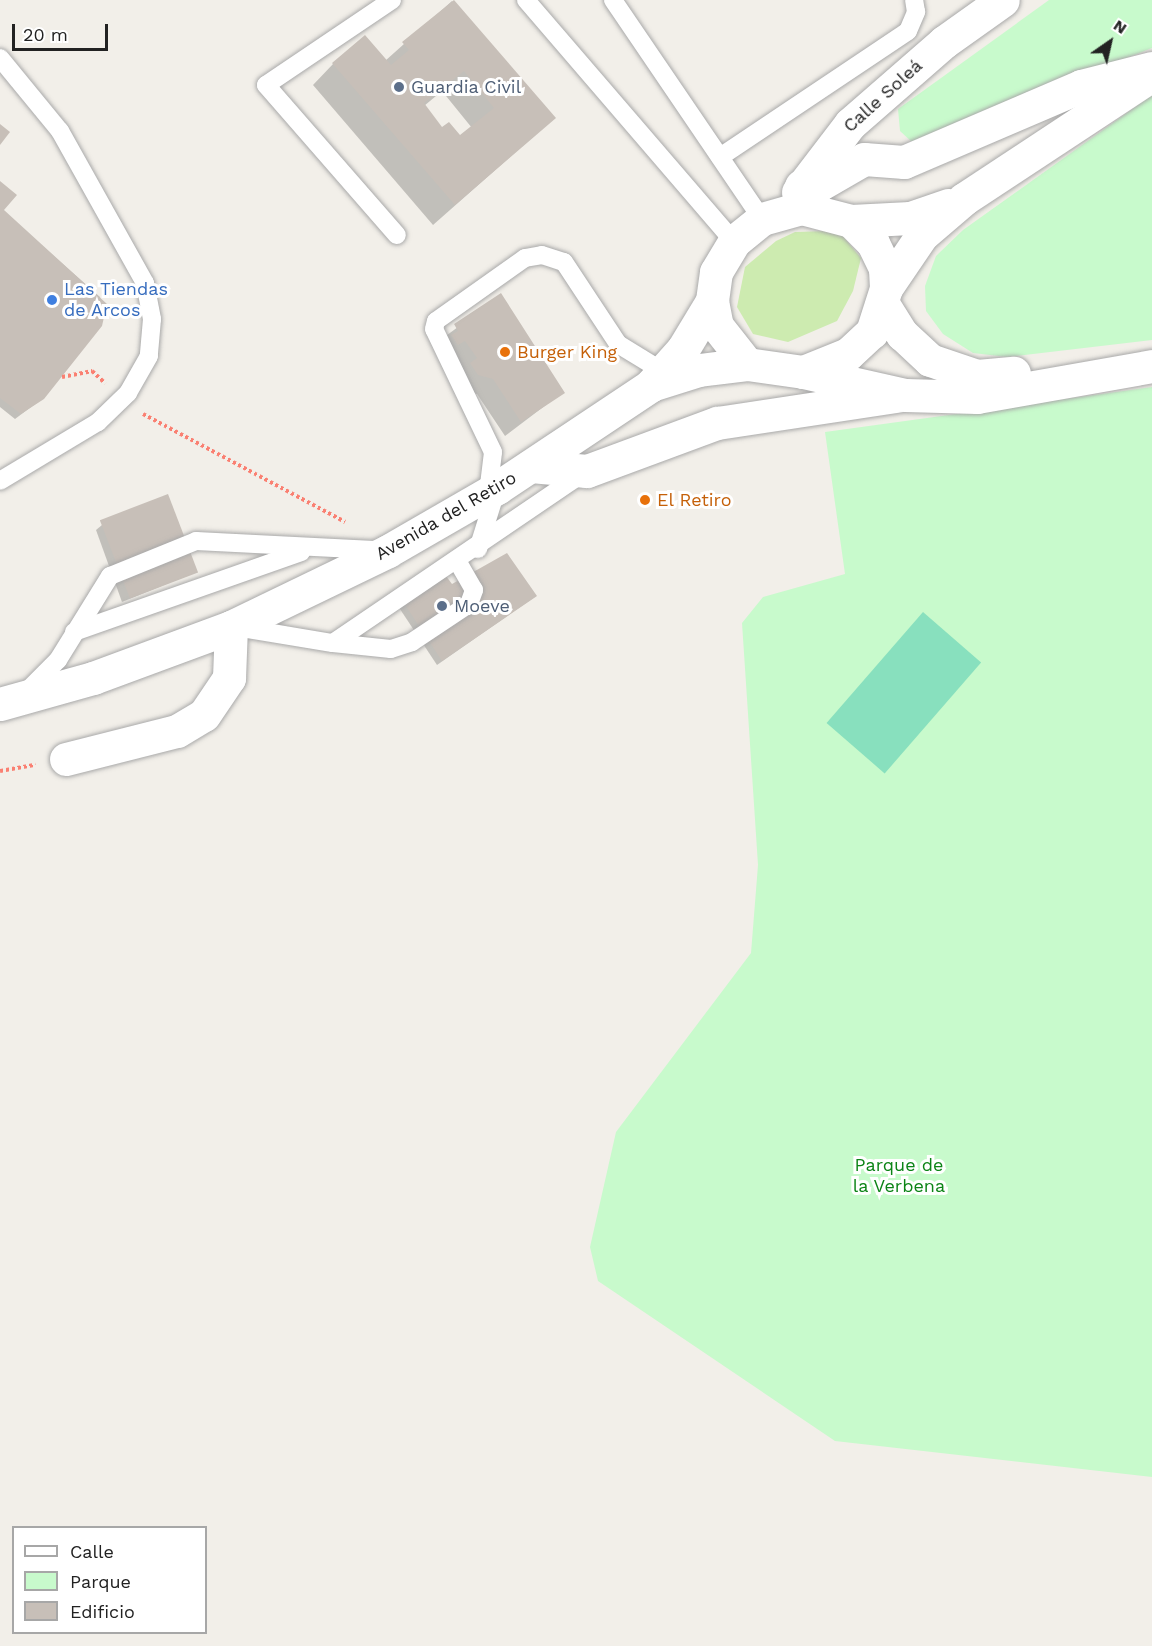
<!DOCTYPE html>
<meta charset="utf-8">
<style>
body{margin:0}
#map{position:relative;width:1152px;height:1646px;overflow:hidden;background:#f2efe9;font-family:"Work Sans",sans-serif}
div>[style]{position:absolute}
.grass>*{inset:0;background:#cdebb0}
.park>*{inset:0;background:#c8facc}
.pitch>*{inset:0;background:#88e0be;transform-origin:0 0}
.shadow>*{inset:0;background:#0003}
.building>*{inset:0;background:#c7bfb8;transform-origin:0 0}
.path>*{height:4px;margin-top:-2px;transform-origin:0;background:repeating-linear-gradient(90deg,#fa8072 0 3px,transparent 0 6px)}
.roads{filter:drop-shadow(0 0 2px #a9a9a9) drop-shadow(0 0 2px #a9a9a9)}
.service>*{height:18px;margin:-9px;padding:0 9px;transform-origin:9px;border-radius:9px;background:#fff}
.minor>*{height:33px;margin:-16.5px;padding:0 16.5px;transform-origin:16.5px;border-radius:16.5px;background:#fff}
.tertiary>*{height:33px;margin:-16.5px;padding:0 16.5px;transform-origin:16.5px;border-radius:16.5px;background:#fff}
.dots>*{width:16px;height:16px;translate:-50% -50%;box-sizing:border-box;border:3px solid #fff;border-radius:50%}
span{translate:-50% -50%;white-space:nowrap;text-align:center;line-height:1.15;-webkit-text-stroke:6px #fff;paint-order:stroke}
.service-label{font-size:18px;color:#4e5e75}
.left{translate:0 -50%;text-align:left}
.street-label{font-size:18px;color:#222}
.shop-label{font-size:18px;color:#366cbe}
.food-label{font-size:18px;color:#c56008}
.park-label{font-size:18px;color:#0c8416}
.legend{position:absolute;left:12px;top:1526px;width:195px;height:108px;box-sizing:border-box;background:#fff;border:2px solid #a7a7a7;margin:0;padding:8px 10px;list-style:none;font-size:18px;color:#222}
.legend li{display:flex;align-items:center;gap:12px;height:30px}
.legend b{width:30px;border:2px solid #a7a7a7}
.north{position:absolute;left:1080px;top:12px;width:60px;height:60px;-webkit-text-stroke:4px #fff;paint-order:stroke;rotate:34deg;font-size:16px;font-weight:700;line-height:24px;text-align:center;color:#222}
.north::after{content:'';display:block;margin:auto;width:21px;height:27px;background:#222;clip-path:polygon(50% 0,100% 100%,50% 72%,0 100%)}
.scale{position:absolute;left:12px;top:24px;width:96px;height:27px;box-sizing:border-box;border:3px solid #222;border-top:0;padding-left:8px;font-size:18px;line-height:21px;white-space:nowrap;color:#222;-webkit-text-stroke:4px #fff;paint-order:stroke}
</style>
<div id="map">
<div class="grass">
<i style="clip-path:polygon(827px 231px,841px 234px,861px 258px,853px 291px,837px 321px,788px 342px,753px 334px,737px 307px,745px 267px,776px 241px,795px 232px)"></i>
</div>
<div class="park">
<i style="clip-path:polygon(1049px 0,1152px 0,1152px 48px,913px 143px,900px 131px,898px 109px)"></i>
<i style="clip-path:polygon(1152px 95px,1152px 340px,1007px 357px,973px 353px,943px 334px,926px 311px,925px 286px,936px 256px,963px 230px)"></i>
<i style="clip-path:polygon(1152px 387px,1152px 1477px,835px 1441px,598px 1281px,590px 1247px,616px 1132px,751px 953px,758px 865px,742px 623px,763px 597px,845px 574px,825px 432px)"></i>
</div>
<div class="pitch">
<i style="left:923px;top:612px;width:77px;height:147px;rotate:41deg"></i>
</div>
<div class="shadow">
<i style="clip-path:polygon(evenodd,452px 1px,554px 118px,433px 225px,313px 85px,333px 64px,385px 61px,452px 1px,442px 91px,472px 128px,460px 137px,442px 129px,424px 106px,442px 91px)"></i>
<i style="clip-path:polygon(0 183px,2px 210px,100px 297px,105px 313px,43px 398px,15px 419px,0 407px)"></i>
<i style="clip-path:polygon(500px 296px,563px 392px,505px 436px,477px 394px,462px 390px,439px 341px)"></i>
<i style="clip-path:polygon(102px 525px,196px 572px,122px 602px,96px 530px)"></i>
<i style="clip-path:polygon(452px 586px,536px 596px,437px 665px,392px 597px)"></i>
</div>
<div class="building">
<i style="clip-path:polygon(evenodd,454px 0,556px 118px,455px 205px,332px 63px,365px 35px,391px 65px,409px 50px,402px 42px,454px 0,464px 71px,494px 108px,460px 135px,449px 122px,442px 127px,424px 103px,464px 71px)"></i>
<i style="clip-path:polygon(0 124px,10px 132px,0 145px)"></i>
<i style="clip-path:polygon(0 181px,17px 195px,4px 210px,107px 304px,102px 326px,44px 399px,21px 414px,0 398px)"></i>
<i style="clip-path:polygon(501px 293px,565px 393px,521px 422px,493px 379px,478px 375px,470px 363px,477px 358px,465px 341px,458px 345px,451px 335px,458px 331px,454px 324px)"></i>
<i style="left:168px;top:494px;width:84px;height:73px;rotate:69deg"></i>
<i style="clip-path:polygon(507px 553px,537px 596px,442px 661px,396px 591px,437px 564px,452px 584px)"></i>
</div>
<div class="path">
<i style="left:62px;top:377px;width:31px;rotate:-11deg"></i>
<i style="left:92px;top:371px;width:18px;rotate:43deg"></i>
<i style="left:143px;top:414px;width:229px;rotate:28.1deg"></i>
<i style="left:0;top:771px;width:36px;rotate:-10deg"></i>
</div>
<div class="roads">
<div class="service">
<i style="left:392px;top:0;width:152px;rotate:146deg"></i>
<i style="left:266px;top:85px;width:199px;rotate:48.9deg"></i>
<i style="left:526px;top:0;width:319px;rotate:49.3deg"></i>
<i style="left:613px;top:0;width:265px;rotate:55.8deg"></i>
<i style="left:0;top:58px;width:94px;rotate:50.6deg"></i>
<i style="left:60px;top:131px;width:174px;rotate:60.8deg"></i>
<i style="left:145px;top:283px;width:37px;rotate:79deg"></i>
<i style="left:152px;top:319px;width:37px;rotate:95deg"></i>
<i style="left:149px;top:356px;width:43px;rotate:119.6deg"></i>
<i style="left:128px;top:393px;width:42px;rotate:136deg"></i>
<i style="left:98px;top:422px;width:114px;rotate:149deg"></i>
<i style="left:720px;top:157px;width:226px;rotate:-33.8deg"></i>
<i style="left:908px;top:31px;width:21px;rotate:-67deg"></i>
<i style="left:916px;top:12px;width:12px;rotate:-99deg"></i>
<i style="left:488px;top:493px;width:41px;rotate:-83deg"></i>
<i style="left:493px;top:452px;width:136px;rotate:-115.6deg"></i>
<i style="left:434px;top:329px;width:8px;rotate:-76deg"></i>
<i style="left:436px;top:321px;width:109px;rotate:-35.3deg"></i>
<i style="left:525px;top:258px;width:17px;rotate:-10deg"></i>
<i style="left:542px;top:255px;width:23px;rotate:18deg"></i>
<i style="left:564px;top:262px;width:98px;rotate:56.6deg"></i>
<i style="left:618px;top:344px;width:52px;rotate:31.5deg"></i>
<i style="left:478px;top:549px;width:64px;rotate:-72.7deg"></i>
<i style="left:236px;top:627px;width:98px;rotate:9.4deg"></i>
<i style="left:333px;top:643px;width:306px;rotate:-34.2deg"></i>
<i style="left:74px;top:632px;width:241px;rotate:-19.4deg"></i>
<i style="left:333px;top:643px;width:58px;rotate:5.9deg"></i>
<i style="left:391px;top:649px;width:22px;rotate:-18deg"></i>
<i style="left:412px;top:642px;width:69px;rotate:-33.7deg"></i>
<i style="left:469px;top:604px;width:15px;rotate:-70deg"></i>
<i style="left:474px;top:590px;width:32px;rotate:-120deg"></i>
<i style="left:26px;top:692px;width:45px;rotate:-45deg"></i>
<i style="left:58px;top:660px;width:99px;rotate:-58.2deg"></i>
<i style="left:110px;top:576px;width:93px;rotate:-22.1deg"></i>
<i style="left:196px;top:541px;width:178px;rotate:2.9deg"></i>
</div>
<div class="minor">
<i style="left:801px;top:186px;width:18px;rotate:-3deg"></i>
<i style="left:819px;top:185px;width:52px;rotate:-30deg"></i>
<i style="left:864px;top:159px;width:40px;rotate:4.3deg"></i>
<i style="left:904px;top:162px;width:193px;rotate:-23.2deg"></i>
<i style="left:1081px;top:86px;width:73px;rotate:-14.2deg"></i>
<i style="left:798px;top:192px;width:86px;rotate:-52.6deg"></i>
<i style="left:850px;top:124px;width:125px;rotate:-41.1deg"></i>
<i style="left:944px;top:42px;width:72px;rotate:-35.4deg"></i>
<i style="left:531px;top:466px;width:56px;rotate:5.1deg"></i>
<i style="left:587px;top:471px;width:139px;rotate:-20.3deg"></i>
<i style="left:717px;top:423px;width:181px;rotate:-8.6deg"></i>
<i style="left:66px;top:759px;width:114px;rotate:-14.2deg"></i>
<i style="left:177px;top:731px;width:31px;rotate:-31deg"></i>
<i style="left:204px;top:715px;width:45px;rotate:-56deg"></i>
<i style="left:229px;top:678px;width:51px;rotate:-87.8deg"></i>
</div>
<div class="tertiary">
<i style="left:851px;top:221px;width:59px;rotate:-2.9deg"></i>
<i style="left:910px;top:218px;width:40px;rotate:-18.9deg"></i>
<i style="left:886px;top:288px;width:64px;rotate:-55.8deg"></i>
<i style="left:922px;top:235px;width:55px;rotate:-40.6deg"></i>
<i style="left:964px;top:199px;width:225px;rotate:-33.4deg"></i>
<i style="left:883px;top:304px;width:36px;rotate:58deg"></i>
<i style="left:902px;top:334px;width:38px;rotate:43deg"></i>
<i style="left:930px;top:360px;width:50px;rotate:18.8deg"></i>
<i style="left:977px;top:376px;width:37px;rotate:-5deg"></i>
<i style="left:803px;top:372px;width:105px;rotate:12.7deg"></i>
<i style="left:905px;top:395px;width:72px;rotate:1.6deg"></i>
<i style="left:977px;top:397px;width:178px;rotate:-10deg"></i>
<i style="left:651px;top:385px;width:50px;rotate:-17.4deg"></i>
<i style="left:699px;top:370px;width:48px;rotate:-7.1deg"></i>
<i style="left:747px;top:364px;width:57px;rotate:8.1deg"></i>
<i style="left:803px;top:372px;width:48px;rotate:-21.8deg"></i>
<i style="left:848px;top:354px;width:33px;rotate:-43deg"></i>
<i style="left:872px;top:332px;width:46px;rotate:-72.3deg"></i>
<i style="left:886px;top:288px;width:20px;rotate:-93deg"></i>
<i style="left:885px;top:268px;width:28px;rotate:-116deg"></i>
<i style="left:873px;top:243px;width:31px;rotate:-135deg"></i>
<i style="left:851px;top:221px;width:52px;rotate:-165.4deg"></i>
<i style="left:801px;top:208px;width:41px;rotate:164.2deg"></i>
<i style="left:762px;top:219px;width:36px;rotate:141deg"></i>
<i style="left:734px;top:242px;width:35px;rotate:121deg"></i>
<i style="left:716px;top:272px;width:29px;rotate:98deg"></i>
<i style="left:712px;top:301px;width:25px;rotate:79deg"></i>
<i style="left:717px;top:326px;width:48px;rotate:51.7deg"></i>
<i style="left:0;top:704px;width:97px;rotate:-15.6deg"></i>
<i style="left:93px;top:678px;width:147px;rotate:-20.3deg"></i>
<i style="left:231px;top:627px;width:174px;rotate:-25.8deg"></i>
<i style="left:388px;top:551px;width:126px;rotate:-30deg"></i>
<i style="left:497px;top:488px;width:184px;rotate:-33.7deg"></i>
<i style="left:650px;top:386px;width:50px;rotate:-48.3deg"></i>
<i style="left:683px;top:349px;width:56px;rotate:-58.9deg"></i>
</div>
</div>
<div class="dots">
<i style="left:399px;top:87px;background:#5c6f8a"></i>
<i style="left:52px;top:300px;background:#3f7fe0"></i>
<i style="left:505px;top:352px;background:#e8710a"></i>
<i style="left:645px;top:500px;background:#e8710a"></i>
<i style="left:442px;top:606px;background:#5c6f8a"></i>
</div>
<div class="service-label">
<span class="left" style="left:411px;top:87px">Guardia Civil</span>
<span class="left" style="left:454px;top:606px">Moeve</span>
</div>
<div class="street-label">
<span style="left:883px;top:96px;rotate:-42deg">Calle Soleá</span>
<span style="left:446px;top:516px;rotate:-30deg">Avenida del Retiro</span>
</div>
<div class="shop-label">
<span class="left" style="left:64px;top:300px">Las Tiendas<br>de Arcos</span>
</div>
<div class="food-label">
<span class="left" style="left:517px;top:352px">Burger King</span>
<span class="left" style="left:657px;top:500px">El Retiro</span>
</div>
<div class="park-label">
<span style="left:899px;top:1176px">Parque de<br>la Verbena</span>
</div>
<ul class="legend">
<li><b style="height:8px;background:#fff"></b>Calle</li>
<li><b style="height:16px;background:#c8facc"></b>Parque</li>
<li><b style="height:16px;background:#c7bfb8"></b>Edificio</li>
</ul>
<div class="north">N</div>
<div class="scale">20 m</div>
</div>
